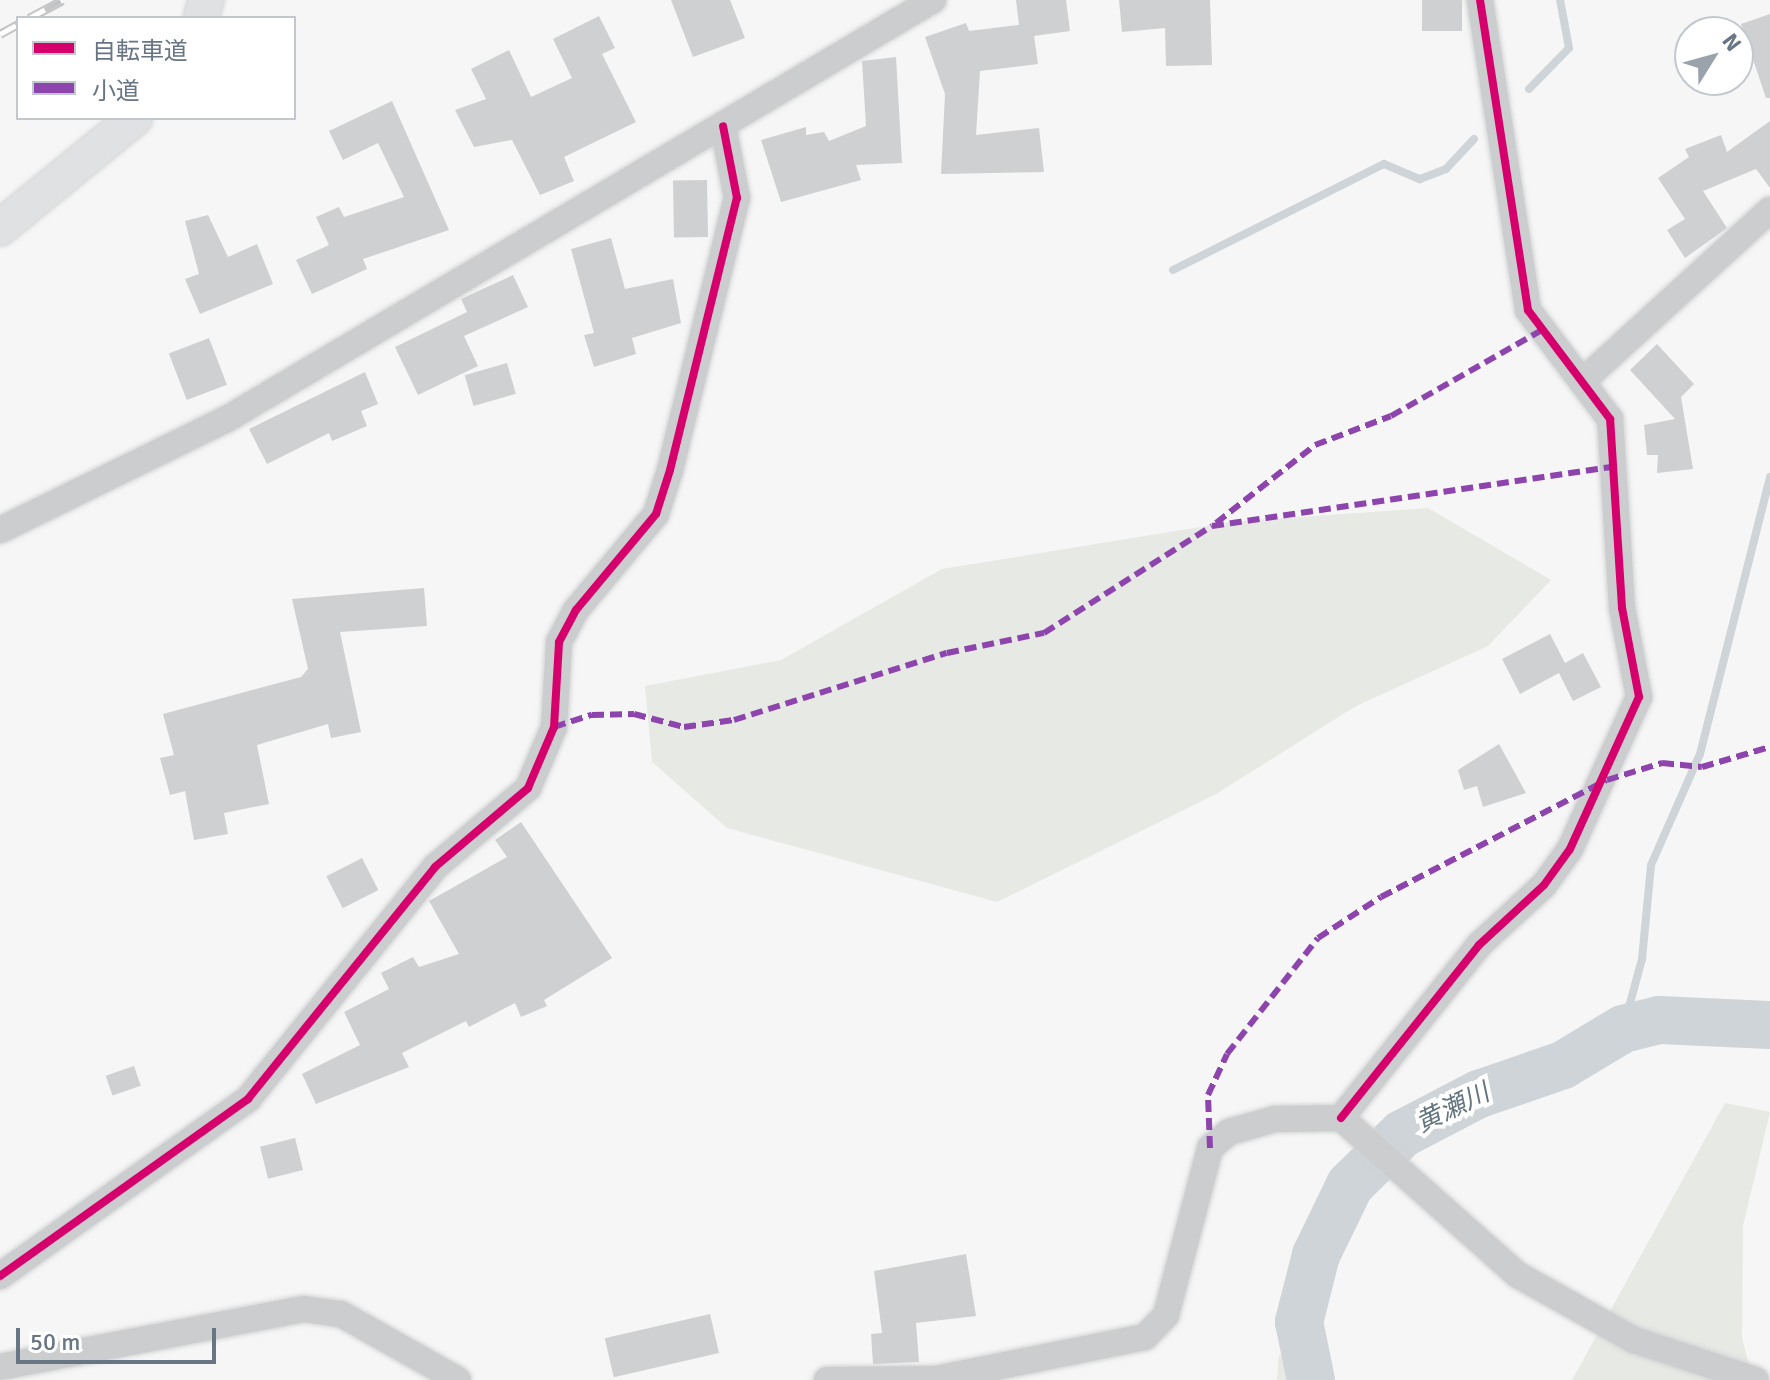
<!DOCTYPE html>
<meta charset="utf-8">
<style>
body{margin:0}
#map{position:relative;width:1770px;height:1380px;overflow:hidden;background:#f6f6f6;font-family:Signika,"Noto Sans JP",sans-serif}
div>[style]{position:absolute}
.green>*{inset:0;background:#e6e9e4}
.stream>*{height:8px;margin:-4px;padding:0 4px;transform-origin:4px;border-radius:4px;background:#ced4d8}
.river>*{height:48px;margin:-24px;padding:0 24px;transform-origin:24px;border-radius:24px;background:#ced4d8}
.building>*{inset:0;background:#ced0d1;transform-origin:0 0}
.roads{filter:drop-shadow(0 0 2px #d2d3d4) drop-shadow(0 0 2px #d2d3d4)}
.minor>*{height:26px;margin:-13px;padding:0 13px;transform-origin:13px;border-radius:13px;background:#cccdcf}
.major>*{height:34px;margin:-17px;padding:0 17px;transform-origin:17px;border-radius:17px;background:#e0e1e2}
.rail>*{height:9px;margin-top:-4.5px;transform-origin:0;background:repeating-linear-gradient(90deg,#fff 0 18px,#c3c4c5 0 36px);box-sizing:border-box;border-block:2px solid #c3c4c5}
.quiet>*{height:6px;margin-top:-3px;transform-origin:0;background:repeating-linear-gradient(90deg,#8e44ad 0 12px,transparent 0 18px)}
.cycleway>*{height:8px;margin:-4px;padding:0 4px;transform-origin:4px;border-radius:4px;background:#d6006c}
span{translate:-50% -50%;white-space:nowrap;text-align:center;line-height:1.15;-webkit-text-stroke:8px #fff;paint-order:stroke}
.water-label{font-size:26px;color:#64757f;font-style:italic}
.legend{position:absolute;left:16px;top:16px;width:280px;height:104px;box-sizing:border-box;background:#fff;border:2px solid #c3c8ce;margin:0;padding:10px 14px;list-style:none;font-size:24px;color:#687584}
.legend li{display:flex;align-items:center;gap:16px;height:40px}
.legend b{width:40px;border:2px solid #c3c8ce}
.north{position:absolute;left:1674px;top:16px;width:80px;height:80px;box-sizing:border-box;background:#fff;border:2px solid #c3c8ce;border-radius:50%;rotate:53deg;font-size:22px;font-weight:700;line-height:32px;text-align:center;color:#687584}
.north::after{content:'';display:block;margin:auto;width:28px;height:36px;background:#9aa2ac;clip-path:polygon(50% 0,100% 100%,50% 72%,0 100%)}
.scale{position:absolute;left:16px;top:1328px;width:200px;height:36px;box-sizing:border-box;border:4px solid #687584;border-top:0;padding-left:10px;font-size:24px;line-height:28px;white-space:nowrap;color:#687584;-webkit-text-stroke:6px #fff;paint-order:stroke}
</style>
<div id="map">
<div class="green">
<i style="clip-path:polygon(1428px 508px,1551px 580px,1488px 646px,1356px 706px,1216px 794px,997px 902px,727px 828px,652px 762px,645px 686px,781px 660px,942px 569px,1231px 522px)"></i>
<i style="clip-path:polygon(1725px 1103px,1770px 1112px,1743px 1226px,1742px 1338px,1753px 1380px,1572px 1380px)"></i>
<i style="clip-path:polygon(1279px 1355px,1307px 1361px,1311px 1380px,1277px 1380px)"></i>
</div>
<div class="stream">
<i style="left:1529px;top:89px;width:57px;rotate:-45.7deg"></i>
<i style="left:1569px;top:48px;width:49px;rotate:-100.6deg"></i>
<i style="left:1173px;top:270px;width:236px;rotate:-26.7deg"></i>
<i style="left:1384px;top:164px;width:39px;rotate:23deg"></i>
<i style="left:1420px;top:179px;width:28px;rotate:-21deg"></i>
<i style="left:1446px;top:169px;width:41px;rotate:-47deg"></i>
<i style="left:1623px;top:1029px;width:73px;rotate:-74.8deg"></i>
<i style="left:1642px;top:959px;width:94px;rotate:-84.5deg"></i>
<i style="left:1651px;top:865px;width:121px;rotate:-66.2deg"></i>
<i style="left:1700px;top:754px;width:286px;rotate:-75.8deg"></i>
</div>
<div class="river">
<i style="left:1311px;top:1380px;width:59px;rotate:-101.7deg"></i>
<i style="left:1299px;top:1322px;width:69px;rotate:-75.8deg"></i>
<i style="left:1316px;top:1255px;width:78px;rotate:-64.1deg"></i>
<i style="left:1350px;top:1185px;width:73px;rotate:-44.4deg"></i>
<i style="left:1402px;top:1134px;width:87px;rotate:-27.5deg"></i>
<i style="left:1479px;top:1094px;width:89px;rotate:-19deg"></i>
<i style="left:1563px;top:1065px;width:70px;rotate:-31deg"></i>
<i style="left:1623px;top:1029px;width:37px;rotate:-14deg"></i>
<i style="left:1659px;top:1020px;width:111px;rotate:2.6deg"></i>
</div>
<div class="building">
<i style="clip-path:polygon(671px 0,730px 0,745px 38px,693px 57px)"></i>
<i style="clip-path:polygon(1016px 0,1066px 0,1070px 31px,1034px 36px,1038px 64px,980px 71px,976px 135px,1039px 128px,1044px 172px,941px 174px,945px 94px,925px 37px,966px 23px,969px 31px,1019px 25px)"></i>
<i style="clip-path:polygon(1119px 0,1210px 0,1212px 65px,1166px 66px,1165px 28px,1122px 32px)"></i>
<i style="left:1422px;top:0;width:40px;height:31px"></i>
<i style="clip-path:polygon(1770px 14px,1770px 98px,1766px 98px,1741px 24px)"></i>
<i style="clip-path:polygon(599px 16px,615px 48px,602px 54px,636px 122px,564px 157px,574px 181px,540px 195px,512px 140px,474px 147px,455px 110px,486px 99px,471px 69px,509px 50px,531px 97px,572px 78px,553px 39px)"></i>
<i style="clip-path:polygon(896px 57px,902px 163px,856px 165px,861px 180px,781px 202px,761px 140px,806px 127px,806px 135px,824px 132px,829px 141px,866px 126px,862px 61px)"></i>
<i style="clip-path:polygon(392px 101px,449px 230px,363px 259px,367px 269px,312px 294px,296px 260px,329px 245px,316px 217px,339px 207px,344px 217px,404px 197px,378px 143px,343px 160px,329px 131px)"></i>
<i style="clip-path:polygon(1770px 121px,1770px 188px,1756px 169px,1703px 191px,1727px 228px,1685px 258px,1667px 230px,1685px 219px,1658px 178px,1689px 157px,1685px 149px,1721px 135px,1727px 152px)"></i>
<i style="left:707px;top:180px;width:57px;height:34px;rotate:89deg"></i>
<i style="clip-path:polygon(208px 215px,228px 257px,257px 244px,273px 284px,200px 314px,185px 279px,199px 274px,185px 221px)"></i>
<i style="clip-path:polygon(611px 238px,625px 289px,673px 279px,681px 323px,632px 338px,636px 354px,594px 367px,584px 335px,594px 333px,571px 249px)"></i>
<i style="clip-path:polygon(513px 275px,528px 307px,464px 336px,478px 366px,418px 395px,395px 347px,467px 312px,461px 299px)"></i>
<i style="left:209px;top:338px;width:50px;height:43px;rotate:69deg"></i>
<i style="clip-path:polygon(1657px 344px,1694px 384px,1681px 397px,1693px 469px,1657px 473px,1658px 455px,1647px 455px,1644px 425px,1675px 419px,1630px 370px)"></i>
<i style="left:507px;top:363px;width:32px;height:44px;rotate:74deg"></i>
<i style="clip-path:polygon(365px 372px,378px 404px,361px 411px,367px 426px,332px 441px,329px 433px,267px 464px,249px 429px)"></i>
<i style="clip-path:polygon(424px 588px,427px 626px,340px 632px,361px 732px,331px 738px,328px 724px,257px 745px,269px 804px,224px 813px,228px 834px,194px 840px,185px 791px,170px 795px,160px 758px,174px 755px,163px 714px,301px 677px,308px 669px,292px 599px)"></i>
<i style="clip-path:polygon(1550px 634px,1565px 663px,1583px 653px,1601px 687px,1573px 701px,1559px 673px,1520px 694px,1502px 659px)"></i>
<i style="clip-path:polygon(1499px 744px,1526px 793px,1483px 807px,1477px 786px,1464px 790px,1458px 770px)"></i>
<i style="clip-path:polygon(521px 822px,612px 958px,544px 1000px,547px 1006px,521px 1017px,515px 1003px,469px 1027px,466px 1021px,402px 1053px,409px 1067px,316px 1104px,302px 1074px,360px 1045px,344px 1012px,389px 989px,381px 973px,413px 957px,419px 967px,459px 954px,429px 901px,507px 857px,495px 840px)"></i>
<i style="left:362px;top:858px;width:36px;height:40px;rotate:63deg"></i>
<i style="left:134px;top:1066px;width:21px;height:30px;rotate:71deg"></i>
<i style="left:295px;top:1138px;width:33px;height:36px;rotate:76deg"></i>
<i style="clip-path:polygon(966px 1254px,976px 1316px,916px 1323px,919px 1362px,873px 1364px,871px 1334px,882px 1333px,874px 1271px)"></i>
<i style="left:710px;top:1314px;width:40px;height:108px;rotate:77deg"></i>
</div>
<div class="roads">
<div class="minor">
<i style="left:1586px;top:378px;width:249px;rotate:-42.4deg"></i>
<i style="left:0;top:530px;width:253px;rotate:-26.1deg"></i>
<i style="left:227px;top:419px;width:821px;rotate:-30.69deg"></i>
<i style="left:1341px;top:1118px;width:221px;rotate:-51.4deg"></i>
<i style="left:1479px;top:945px;width:88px;rotate:-42.7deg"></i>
<i style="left:1544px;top:885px;width:44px;rotate:-54.2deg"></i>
<i style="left:1570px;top:849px;width:167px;rotate:-65.6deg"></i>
<i style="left:1639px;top:697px;width:91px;rotate:-100.8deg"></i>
<i style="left:1622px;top:608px;width:189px;rotate:-93.6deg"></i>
<i style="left:1610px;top:419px;width:136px;rotate:-127deg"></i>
<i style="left:1528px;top:310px;width:314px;rotate:-98.8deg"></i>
<i style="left:0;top:1276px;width:305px;rotate:-35.5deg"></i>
<i style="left:248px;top:1099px;width:298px;rotate:-51.1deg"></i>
<i style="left:435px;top:867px;width:122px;rotate:-40.3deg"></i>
<i style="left:528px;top:788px;width:66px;rotate:-66.9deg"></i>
<i style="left:554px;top:727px;width:85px;rotate:-86.6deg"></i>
<i style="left:559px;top:642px;width:36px;rotate:-62deg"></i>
<i style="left:576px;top:610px;width:125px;rotate:-50.2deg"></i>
<i style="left:656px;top:514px;width:46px;rotate:-72.3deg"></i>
<i style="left:670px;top:470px;width:280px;rotate:-76.2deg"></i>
<i style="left:737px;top:198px;width:73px;rotate:-101deg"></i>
<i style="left:0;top:1367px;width:309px;rotate:-10.8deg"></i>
<i style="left:304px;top:1309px;width:37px;rotate:8deg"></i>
<i style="left:341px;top:1314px;width:134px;rotate:29.4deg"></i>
<i style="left:827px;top:1380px;width:109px;rotate:-0.5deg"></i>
<i style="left:936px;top:1379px;width:213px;rotate:-11.4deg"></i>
<i style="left:1145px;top:1337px;width:30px;rotate:-46deg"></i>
<i style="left:1166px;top:1315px;width:173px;rotate:-75.2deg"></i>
<i style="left:1210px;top:1148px;width:25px;rotate:-40deg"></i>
<i style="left:1229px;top:1132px;width:48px;rotate:-15.8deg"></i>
<i style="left:1275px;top:1119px;width:66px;rotate:-0.9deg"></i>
<i style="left:1341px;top:1118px;width:237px;rotate:41.6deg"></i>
<i style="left:1518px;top:1275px;width:133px;rotate:29.3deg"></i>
<i style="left:1634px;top:1340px;width:128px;rotate:18.2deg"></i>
</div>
<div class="major">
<i style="left:201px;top:18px;width:19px;rotate:-74deg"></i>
<i style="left:0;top:228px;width:174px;rotate:-39.2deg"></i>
</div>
</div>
<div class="rail">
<i style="left:29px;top:18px;width:38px;rotate:-28deg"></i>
<i style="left:0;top:34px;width:21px;rotate:-29deg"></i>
</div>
<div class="quiet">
<i style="left:1216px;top:523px;width:126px;rotate:-38.2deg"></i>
<i style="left:1315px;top:445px;width:81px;rotate:-20.9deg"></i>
<i style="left:1391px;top:416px;width:172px;rotate:-29.7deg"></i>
<i style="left:554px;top:727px;width:40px;rotate:-18deg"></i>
<i style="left:592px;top:715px;width:42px;rotate:-1.4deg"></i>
<i style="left:634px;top:714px;width:52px;rotate:14.6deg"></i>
<i style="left:684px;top:727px;width:50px;rotate:-8deg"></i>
<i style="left:734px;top:720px;width:223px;rotate:-17.5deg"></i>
<i style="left:947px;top:653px;width:99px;rotate:-11.7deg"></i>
<i style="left:1044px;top:633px;width:199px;rotate:-32.5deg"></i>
<i style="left:1212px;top:526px;width:405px;rotate:-8.4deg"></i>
<i style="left:1210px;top:1148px;width:53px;rotate:-92.2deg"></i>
<i style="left:1208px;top:1095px;width:45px;rotate:-65.1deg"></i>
<i style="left:1227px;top:1054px;width:147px;rotate:-51.9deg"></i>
<i style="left:1318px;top:938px;width:75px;rotate:-33.1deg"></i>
<i style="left:1381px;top:897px;width:254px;rotate:-27.4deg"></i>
<i style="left:1607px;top:780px;width:58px;rotate:-17.2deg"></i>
<i style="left:1662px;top:763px;width:40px;rotate:5.7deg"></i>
<i style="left:1702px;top:767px;width:71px;rotate:-16.4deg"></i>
</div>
<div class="cycleway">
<i style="left:1341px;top:1118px;width:221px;rotate:-51.4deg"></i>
<i style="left:1479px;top:945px;width:88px;rotate:-42.7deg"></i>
<i style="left:1544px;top:885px;width:44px;rotate:-54.2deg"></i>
<i style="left:1570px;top:849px;width:167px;rotate:-65.6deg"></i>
<i style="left:1639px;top:697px;width:91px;rotate:-100.8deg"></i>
<i style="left:1622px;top:608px;width:189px;rotate:-93.6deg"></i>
<i style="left:1610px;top:419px;width:136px;rotate:-127deg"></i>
<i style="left:1528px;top:310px;width:314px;rotate:-98.8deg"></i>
<i style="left:0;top:1276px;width:305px;rotate:-35.5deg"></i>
<i style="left:248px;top:1099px;width:298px;rotate:-51.1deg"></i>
<i style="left:435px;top:867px;width:122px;rotate:-40.3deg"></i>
<i style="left:528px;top:788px;width:66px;rotate:-66.9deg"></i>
<i style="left:554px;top:727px;width:85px;rotate:-86.6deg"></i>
<i style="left:559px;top:642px;width:36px;rotate:-62deg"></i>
<i style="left:576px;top:610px;width:125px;rotate:-50.2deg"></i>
<i style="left:656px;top:514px;width:46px;rotate:-72.3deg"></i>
<i style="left:670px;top:470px;width:280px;rotate:-76.2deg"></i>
<i style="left:737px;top:198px;width:73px;rotate:-101deg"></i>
</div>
<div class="water-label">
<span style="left:1453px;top:1109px;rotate:-26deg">黄瀬川</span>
</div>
<ul class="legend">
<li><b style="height:10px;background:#d6006c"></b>自転車道</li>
<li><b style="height:10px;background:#8e44ad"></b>小道</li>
</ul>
<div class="north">N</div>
<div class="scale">50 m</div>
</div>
